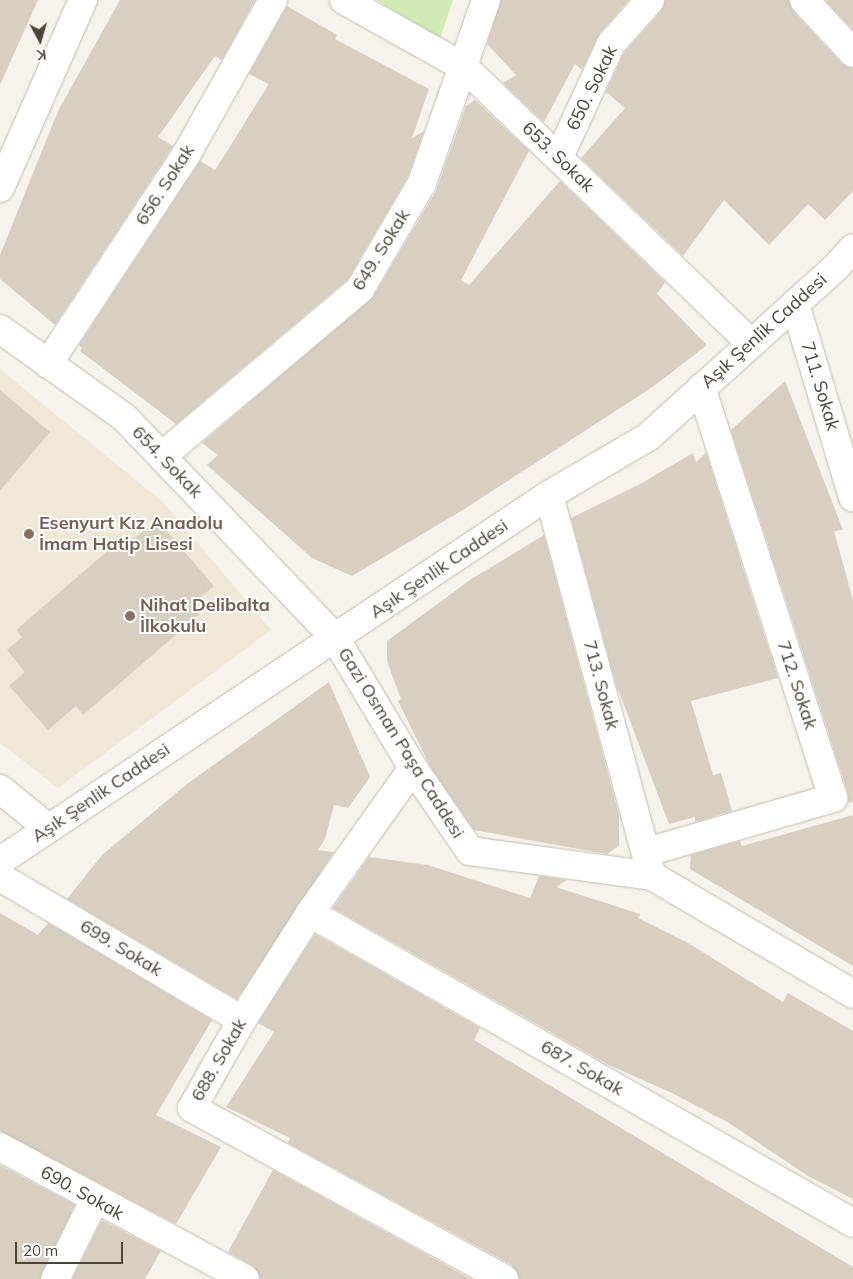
<!DOCTYPE html>
<meta charset="utf-8">
<style>
body{margin:0}
#map{position:relative;width:853px;height:1279px;overflow:hidden;background:#f6f3ec;font-family:Mulish,sans-serif}
div>[style]{position:absolute}
.education>*{inset:0;background:#efe8d6}
.green>*{inset:0;background:#d2eab5}
.building>*{inset:0;background:#d8cfc1}
.roads{filter:drop-shadow(0 0 1px #c2bbae) drop-shadow(0 0 1px #c2bbae)}
.minor>*{height:28px;margin:-14px;padding:0 14px;transform-origin:14px;border-radius:14px;background:#fff}
.tertiary>*{height:28px;margin:-14px;padding:0 14px;transform-origin:14px;border-radius:14px;background:#fff}
.dots>*{width:14px;height:14px;translate:-50% -50%;box-sizing:border-box;border:2px solid #fff;border-radius:50%}
span{translate:-50% -50%;white-space:nowrap;text-align:center;line-height:1.15;-webkit-text-stroke:4px #fff;paint-order:stroke}
.street-label{font-size:18px;color:#4b4439}
.education-label{font-size:18px;color:#785e54;font-weight:700}
.left{translate:0 -50%;text-align:left}
.north{position:absolute;left:15px;top:15px;width:50px;height:50px;-webkit-text-stroke:4px #fff;paint-order:stroke;rotate:174deg;font-size:14px;font-weight:700;line-height:20px;text-align:center;color:#4b4439}
.north::after{content:'';display:block;margin:auto;width:18px;height:22px;background:#4b4439;clip-path:polygon(50% 0,100% 100%,50% 72%,0 100%)}
.scale{position:absolute;left:15px;top:1242px;width:108px;height:22px;box-sizing:border-box;border:2px solid #4b4439;border-top:0;padding-left:6px;font-size:15px;line-height:18px;white-space:nowrap;color:#4b4439;-webkit-text-stroke:4px #fff;paint-order:stroke}
</style>
<div id="map">
<div class="education">
<i style="clip-path:polygon(0 369px,164px 503px,271px 630px,58px 788px,0 743px)"></i>
</div>
<div class="green">
<i style="clip-path:polygon(377px 0,453px 0,440px 39px)"></i>
</div>
<div class="building">
<i style="clip-path:polygon(0 0,38px 0,0 85px)"></i>
<i style="clip-path:polygon(120px 0,255px 0,222px 60px,215px 56px,158px 137px,173px 146px,55px 325px,0 279px,0 255px,58px 111px)"></i>
<i style="clip-path:polygon(501px 0,629px 0,599px 34px,582px 70px,575px 64px,544px 122px,503px 83px,516px 75px,487px 44px)"></i>
<i style="clip-path:polygon(665px 0,789px 0,793px 11px,842px 64px,853px 68px,853px 191px,825px 220px,808px 204px,769px 245px,724px 200px,683px 256px,581px 158px,625px 108px,606px 92px,624px 53px,662px 10px)"></i>
<i style="clip-path:polygon(825px 0,853px 0,853px 30px)"></i>
<i style="clip-path:polygon(287px 6px,337px 35px,335px 39px,429px 89px,412px 138px,424px 131px,408px 176px,348px 279px,176px 424px,80px 351px,82px 348px,79px 345px,200px 161px,215px 170px,269px 84px,249px 74px)"></i>
<i style="clip-path:polygon(475px 100px,529px 151px,461px 280px,469px 285px,560px 181px,665px 282px,657px 294px,707px 345px,654px 386px,466px 508px,352px 576px,312px 558px,207px 465px,218px 455px,202px 443px,373px 297px,436px 191px,466px 106px)"></i>
<i style="clip-path:polygon(785px 381px,843px 530px,834px 531px,853px 600px,853px 802px,848px 803px,848px 793px,731px 430px)"></i>
<i style="clip-path:polygon(0 390px,50px 432px,0 491px)"></i>
<i style="clip-path:polygon(693px 453px,696px 462px,706px 453px,778px 678px,691px 701px,713px 775px,721px 773px,732px 811px,695px 822px,695px 817px,669px 824px,618px 689px,618px 692px,571px 518px,640px 484px)"></i>
<i style="clip-path:polygon(157px 520px,214px 586px,191px 605px,200px 614px,83px 715px,76px 706px,48px 730px,9px 686px,25px 672px,7px 650px,22px 637px,16px 630px,127px 534px,132px 540px)"></i>
<i style="clip-path:polygon(544px 535px,619px 815px,619px 846px,607px 854px,474px 830px,430px 766px,398px 701px,401px 699px,387px 661px,387px 641px,470px 580px)"></i>
<i style="clip-path:polygon(329px 682px,370px 777px,348px 808px,334px 805px,325px 839px,318px 850px,334px 852px,237px 999px,67px 899px,102px 855px,187px 784px)"></i>
<i style="clip-path:polygon(853px 815px,853px 966px,690px 869px,691px 855px,740px 841px,742px 846px)"></i>
<i style="clip-path:polygon(369px 857px,428px 865px,530px 898px,539px 876px,567px 880px,556px 887px,640px 914px,638px 918px,688px 943px,783px 1002px,788px 993px,853px 1031px,853px 1199px,808px 1176px,729px 1123px,672px 1093px,607px 1064px,333px 908px)"></i>
<i style="clip-path:polygon(0 913px,38px 935px,48px 923px,212px 1020px,156px 1115px,221px 1147px,176px 1224px,0 1131px)"></i>
<i style="clip-path:polygon(315px 934px,480px 1028px,474px 1040px,853px 1267px,853px 1279px,520px 1279px,512px 1265px,288px 1143px,290px 1138px,226px 1107px,274px 1032px,258px 1023px)"></i>
<i style="clip-path:polygon(0 1165px,75px 1205px,40px 1279px,0 1279px)"></i>
<i style="clip-path:polygon(273px 1170px,471px 1279px,261px 1279px,253px 1266px,228px 1252px)"></i>
<i style="clip-path:polygon(102px 1220px,161px 1251px,145px 1279px,72px 1279px)"></i>
</div>
<div class="roads">
<div class="minor">
<i style="left:344px;top:0;width:137px;rotate:29.2deg"></i>
<i style="left:464px;top:67px;width:398px;rotate:43.9deg"></i>
<i style="left:804px;top:0;width:72px;rotate:47.2deg"></i>
<i style="left:559px;top:157px;width:124px;rotate:-65.3deg"></i>
<i style="left:611px;top:44px;width:59px;rotate:-48.4deg"></i>
<i style="left:0;top:188px;width:206px;rotate:-66.2deg"></i>
<i style="left:795px;top:304px;width:202px;rotate:73.3deg"></i>
<i style="left:0;top:329px;width:152px;rotate:35.4deg"></i>
<i style="left:124px;top:417px;width:306px;rotate:46.3deg"></i>
<i style="left:48px;top:364px;width:250px;rotate:-56.6deg"></i>
<i style="left:186px;top:155px;width:178px;rotate:-60.7deg"></i>
<i style="left:162px;top:456px;width:259px;rotate:-40.1deg"></i>
<i style="left:360px;top:289px;width:123px;rotate:-59.7deg"></i>
<i style="left:422px;top:183px;width:194px;rotate:-70.7deg"></i>
<i style="left:549px;top:495px;width:388px;rotate:74.9deg"></i>
<i style="left:413px;top:768px;width:178px;rotate:125.4deg"></i>
<i style="left:310px;top:913px;width:127px;rotate:122.4deg"></i>
<i style="left:242px;top:1020px;width:101px;rotate:119.6deg"></i>
<i style="left:192px;top:1108px;width:356px;rotate:28.7deg"></i>
<i style="left:0;top:789px;width:62px;rotate:39.1deg"></i>
<i style="left:647px;top:852px;width:194px;rotate:-16.2deg"></i>
<i style="left:833px;top:798px;width:431px;rotate:-107.8deg"></i>
<i style="left:0;top:877px;width:281px;rotate:30.6deg"></i>
<i style="left:310px;top:913px;width:625px;rotate:29.72deg"></i>
<i style="left:0;top:1147px;width:278px;rotate:28.3deg"></i>
<i style="left:55px;top:1279px;width:87px;rotate:-63.4deg"></i>
</div>
<div class="tertiary">
<i style="left:335px;top:638px;width:152px;rotate:59deg"></i>
<i style="left:413px;top:768px;width:101px;rotate:55.5deg"></i>
<i style="left:470px;top:851px;width:184px;rotate:7.8deg"></i>
<i style="left:652px;top:876px;width:233px;rotate:30.4deg"></i>
<i style="left:0;top:861px;width:660px;rotate:-33.69deg"></i>
<i style="left:549px;top:495px;width:115px;rotate:-30.4deg"></i>
<i style="left:648px;top:437px;width:253px;rotate:-42.1deg"></i>
<i style="left:836px;top:267px;width:25px;rotate:-48deg"></i>
</div>
</div>
<div class="dots">
<i style="left:29px;top:534px;background:#8d6e63"></i>
<i style="left:130px;top:616px;background:#8d6e63"></i>
</div>
<div class="street-label">
<span style="left:592px;top:88px;rotate:-64deg">650. Sokak</span>
<span style="left:558px;top:157px;rotate:44deg">653. Sokak</span>
<span style="left:165px;top:185px;rotate:-57deg">656. Sokak</span>
<span style="left:381px;top:250px;rotate:-58deg">649. Sokak</span>
<span style="left:764px;top:331px;rotate:-42deg">Aşık Şenlik Caddesi</span>
<span style="left:820px;top:386px;rotate:73deg">711. Sokak</span>
<span style="left:167px;top:462px;rotate:46deg">654. Sokak</span>
<span style="left:439px;top:569px;rotate:-34deg">Aşık Şenlik Caddesi</span>
<span style="left:601px;top:685px;rotate:75deg">713. Sokak</span>
<span style="left:797px;top:685px;rotate:72deg">712. Sokak</span>
<span style="left:401px;top:743px;rotate:58deg">Gazi Osman Paşa Caddesi</span>
<span style="left:101px;top:793px;rotate:-34deg">Aşık Şenlik Caddesi</span>
<span style="left:121px;top:948px;rotate:31deg">699. Sokak</span>
<span style="left:219px;top:1060px;rotate:-60deg">688. Sokak</span>
<span style="left:582px;top:1068px;rotate:30deg">687. Sokak</span>
<span style="left:82px;top:1193px;rotate:29deg">690. Sokak</span>
</div>
<div class="education-label">
<span class="left" style="left:39px;top:534px">Esenyurt Kız Anadolu<br>İmam Hatip Lisesi</span>
<span class="left" style="left:140px;top:616px">Nihat Delibalta<br>İlkokulu</span>
</div>
<div class="north">K</div>
<div class="scale">20 m</div>
</div>
